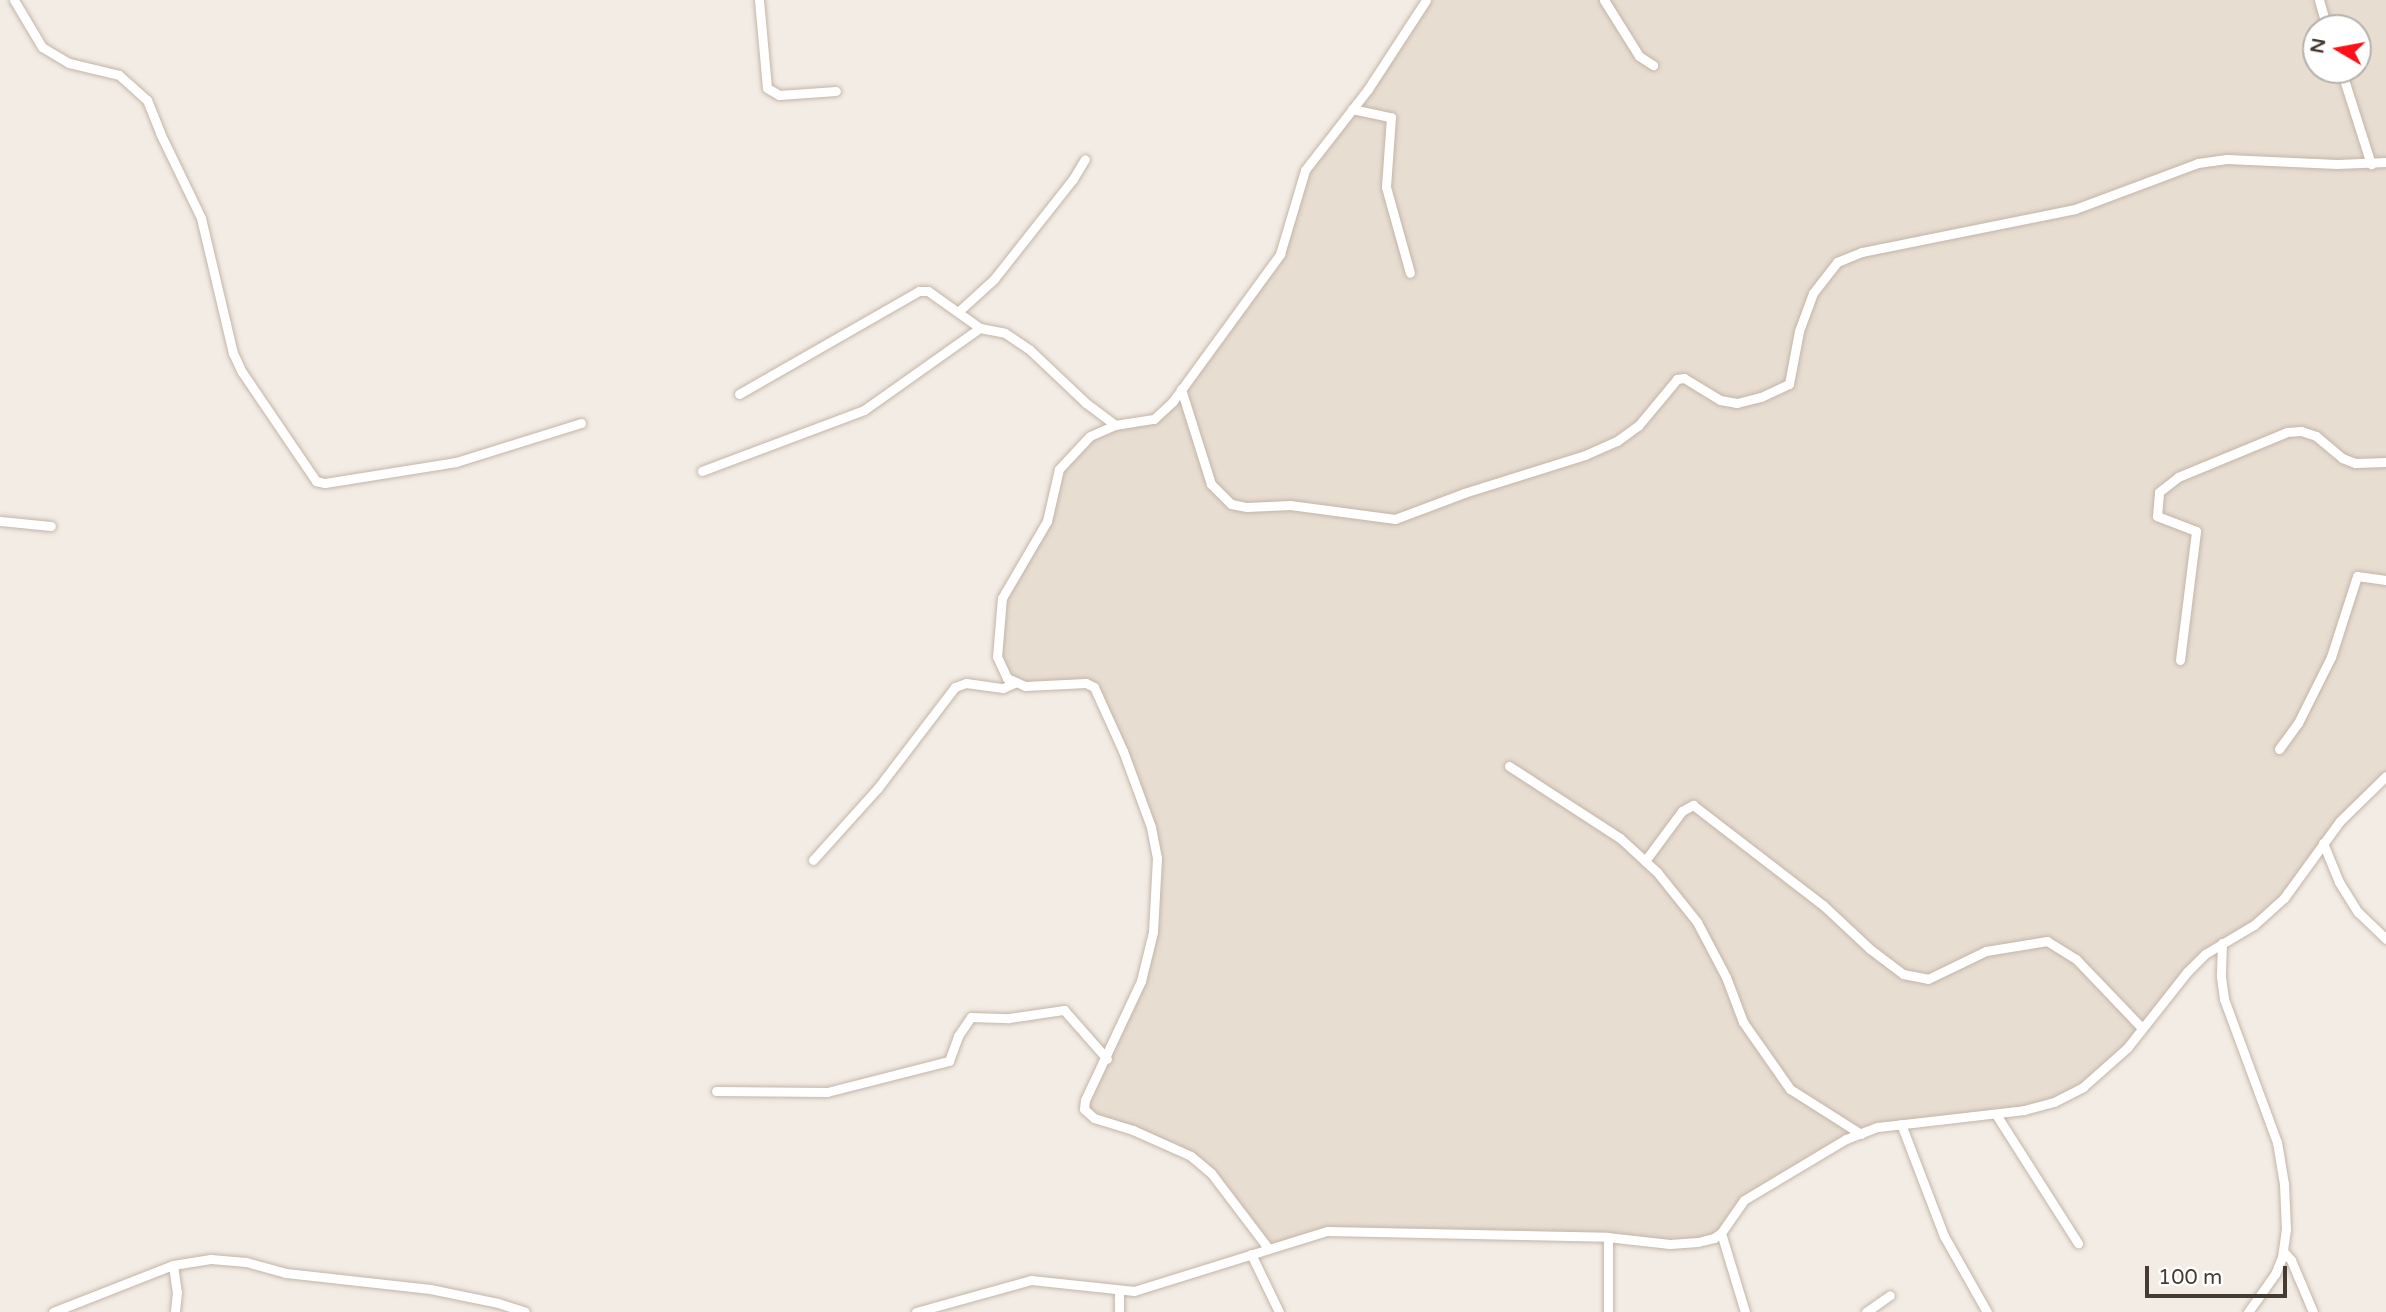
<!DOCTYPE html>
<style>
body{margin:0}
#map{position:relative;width:2386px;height:1312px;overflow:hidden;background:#f3ece4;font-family:"Varela Round",sans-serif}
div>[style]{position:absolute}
.residential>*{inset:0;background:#e8ddd1}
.roads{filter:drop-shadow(0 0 2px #c2b5a9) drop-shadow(0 0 2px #c2b5a9)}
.minor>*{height:9px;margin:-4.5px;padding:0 4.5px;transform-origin:4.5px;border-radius:4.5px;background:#fff}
span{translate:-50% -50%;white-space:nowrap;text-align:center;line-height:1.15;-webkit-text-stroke:5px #fff;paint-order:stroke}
.north{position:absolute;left:2302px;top:14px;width:70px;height:70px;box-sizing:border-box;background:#fff;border:2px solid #b5b1ad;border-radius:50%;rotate:280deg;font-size:19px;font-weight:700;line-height:28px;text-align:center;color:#463b33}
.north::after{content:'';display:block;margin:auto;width:24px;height:32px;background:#ff0f17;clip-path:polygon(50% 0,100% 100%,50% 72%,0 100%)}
.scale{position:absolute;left:2145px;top:1266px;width:142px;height:32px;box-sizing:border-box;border:4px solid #463b33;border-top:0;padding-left:9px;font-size:21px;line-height:24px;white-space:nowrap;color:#463b33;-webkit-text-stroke:5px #fff;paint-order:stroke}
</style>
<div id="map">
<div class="residential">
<i style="clip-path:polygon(evenodd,1427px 0,2386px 0,2386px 775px,2352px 807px,2269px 912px,2204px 954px,2140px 1030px,2082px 1087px,2022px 1110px,1876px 1126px,1743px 1200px,1720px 1232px,1698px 1241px,1326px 1230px,1268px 1247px,1191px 1155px,1093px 1116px,1085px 1107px,1143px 980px,1158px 857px,1095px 686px,1014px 682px,998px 656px,1002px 598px,1036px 542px,1059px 469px,1079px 445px,1116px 427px,1155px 418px,1281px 254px,1307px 170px,1427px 0,2316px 28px,2358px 28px,2358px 70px,2316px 70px,2316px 28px)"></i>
</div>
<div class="roads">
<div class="minor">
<i style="left:14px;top:0;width:55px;rotate:59.2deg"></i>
<i style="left:42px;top:47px;width:31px;rotate:31deg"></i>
<i style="left:69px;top:63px;width:51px;rotate:13.5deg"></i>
<i style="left:119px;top:75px;width:38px;rotate:42deg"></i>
<i style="left:147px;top:100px;width:35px;rotate:68deg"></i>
<i style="left:160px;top:133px;width:94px;rotate:64.2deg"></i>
<i style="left:201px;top:218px;width:139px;rotate:76.7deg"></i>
<i style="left:233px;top:353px;width:21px;rotate:65deg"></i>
<i style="left:242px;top:372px;width:132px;rotate:55.8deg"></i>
<i style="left:316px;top:481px;width:9px;rotate:13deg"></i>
<i style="left:325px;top:483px;width:133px;rotate:-9.1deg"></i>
<i style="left:456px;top:462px;width:131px;rotate:-17.3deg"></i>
<i style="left:759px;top:0;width:88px;rotate:84.8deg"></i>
<i style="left:767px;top:88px;width:14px;rotate:30deg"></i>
<i style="left:779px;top:95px;width:57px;rotate:-4deg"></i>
<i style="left:1604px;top:0;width:66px;rotate:58deg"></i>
<i style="left:1639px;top:56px;width:17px;rotate:33deg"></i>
<i style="left:2319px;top:0;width:29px;rotate:74deg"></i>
<i style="left:2341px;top:70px;width:99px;rotate:72.3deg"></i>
<i style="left:1352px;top:109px;width:40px;rotate:12deg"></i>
<i style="left:1391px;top:117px;width:70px;rotate:94.1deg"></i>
<i style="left:1386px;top:187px;width:89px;rotate:74.4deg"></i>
<i style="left:959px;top:311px;width:47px;rotate:-42.4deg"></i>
<i style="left:994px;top:279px;width:127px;rotate:-51.7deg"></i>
<i style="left:1073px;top:179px;width:23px;rotate:-59deg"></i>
<i style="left:1181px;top:389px;width:100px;rotate:72.5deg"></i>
<i style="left:1211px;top:484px;width:28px;rotate:45deg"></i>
<i style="left:1231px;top:504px;width:16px;rotate:11deg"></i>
<i style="left:1247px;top:507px;width:43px;rotate:-2.7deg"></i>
<i style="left:1290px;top:505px;width:106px;rotate:7.6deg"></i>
<i style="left:1395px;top:519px;width:74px;rotate:-20.6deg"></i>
<i style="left:1464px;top:493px;width:127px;rotate:-17.4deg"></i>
<i style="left:1585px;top:455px;width:35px;rotate:-24deg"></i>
<i style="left:1617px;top:441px;width:26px;rotate:-36deg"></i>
<i style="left:1638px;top:426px;width:61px;rotate:-50.3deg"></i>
<i style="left:1677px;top:379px;width:7px;rotate:-8deg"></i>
<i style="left:1684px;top:378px;width:42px;rotate:31.4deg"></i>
<i style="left:1720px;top:400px;width:17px;rotate:10deg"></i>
<i style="left:1737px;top:403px;width:25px;rotate:-14deg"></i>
<i style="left:1761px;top:397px;width:31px;rotate:-25deg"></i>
<i style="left:1789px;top:384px;width:54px;rotate:-79.3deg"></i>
<i style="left:1799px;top:331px;width:40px;rotate:-69.8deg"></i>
<i style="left:1813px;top:293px;width:39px;rotate:-52deg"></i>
<i style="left:1837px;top:262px;width:27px;rotate:-22deg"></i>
<i style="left:1862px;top:252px;width:217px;rotate:-11.4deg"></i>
<i style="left:2075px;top:209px;width:131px;rotate:-20.5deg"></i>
<i style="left:2198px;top:163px;width:29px;rotate:-8deg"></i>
<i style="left:2227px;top:159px;width:110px;rotate:2.6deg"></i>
<i style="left:2337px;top:164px;width:49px;rotate:-2.3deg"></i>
<i style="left:739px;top:394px;width:207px;rotate:-29.8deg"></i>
<i style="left:919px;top:291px;width:9px"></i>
<i style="left:928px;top:291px;width:64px;rotate:35.4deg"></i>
<i style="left:702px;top:471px;width:173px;rotate:-20.6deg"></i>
<i style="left:864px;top:410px;width:142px;rotate:-35.3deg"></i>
<i style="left:980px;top:328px;width:25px;rotate:11deg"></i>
<i style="left:1005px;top:333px;width:30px;rotate:34deg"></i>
<i style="left:1030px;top:350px;width:77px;rotate:43.4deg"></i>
<i style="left:1086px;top:403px;width:36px;rotate:37deg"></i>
<i style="left:0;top:521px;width:51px;rotate:5.6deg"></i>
<i style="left:2180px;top:660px;width:130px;rotate:-82.9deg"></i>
<i style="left:2196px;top:531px;width:42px;rotate:-159deg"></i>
<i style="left:2157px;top:516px;width:24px;rotate:-85deg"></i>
<i style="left:2159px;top:492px;width:24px;rotate:-38deg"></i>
<i style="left:2178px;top:477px;width:118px;rotate:-22.4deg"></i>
<i style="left:2287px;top:432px;width:14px;rotate:-4deg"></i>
<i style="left:2301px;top:431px;width:16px;rotate:18deg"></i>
<i style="left:2316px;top:436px;width:34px;rotate:40deg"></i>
<i style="left:2342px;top:458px;width:14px;rotate:21deg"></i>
<i style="left:2355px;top:463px;width:31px;rotate:-2deg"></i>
<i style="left:2279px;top:749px;width:32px;rotate:-54deg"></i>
<i style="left:2298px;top:723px;width:74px;rotate:-63.4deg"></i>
<i style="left:2331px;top:657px;width:85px;rotate:-72.2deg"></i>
<i style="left:2357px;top:576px;width:29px;rotate:8deg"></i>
<i style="left:1509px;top:766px;width:132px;rotate:33deg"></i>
<i style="left:1620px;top:838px;width:50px;rotate:42.6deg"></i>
<i style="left:1657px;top:872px;width:64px;rotate:51.3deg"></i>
<i style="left:1697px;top:922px;width:62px;rotate:62.2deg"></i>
<i style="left:1726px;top:977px;width:48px;rotate:69.3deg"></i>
<i style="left:1743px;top:1022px;width:82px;rotate:55deg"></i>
<i style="left:1790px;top:1089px;width:84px;rotate:32.4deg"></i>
<i style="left:2323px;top:843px;width:42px;rotate:67.7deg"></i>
<i style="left:2339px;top:882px;width:36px;rotate:58deg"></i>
<i style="left:2358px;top:912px;width:39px;rotate:44deg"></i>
<i style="left:813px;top:860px;width:96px;rotate:-48deg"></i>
<i style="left:877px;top:789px;width:128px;rotate:-52.6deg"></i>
<i style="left:955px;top:687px;width:12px;rotate:-20deg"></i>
<i style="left:966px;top:683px;width:37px;rotate:8deg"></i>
<i style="left:1003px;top:688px;width:12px;rotate:-24deg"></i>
<i style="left:1645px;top:861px;width:62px;rotate:-53.5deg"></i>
<i style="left:1682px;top:811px;width:13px;rotate:-29deg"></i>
<i style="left:1693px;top:805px;width:164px;rotate:37.6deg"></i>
<i style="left:1823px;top:905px;width:64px;rotate:43.1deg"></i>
<i style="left:1870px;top:949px;width:41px;rotate:37.1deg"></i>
<i style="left:1903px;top:974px;width:25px;rotate:11deg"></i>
<i style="left:1928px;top:979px;width:64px;rotate:-25.8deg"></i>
<i style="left:1986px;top:951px;width:62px;rotate:-9.3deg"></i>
<i style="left:2047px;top:941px;width:34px;rotate:32deg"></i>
<i style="left:2076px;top:959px;width:95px;rotate:46.3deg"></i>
<i style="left:2222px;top:943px;width:34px;rotate:92deg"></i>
<i style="left:2221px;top:977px;width:22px;rotate:82deg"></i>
<i style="left:2224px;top:999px;width:153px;rotate:69.7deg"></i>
<i style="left:2277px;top:1142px;width:43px;rotate:80.5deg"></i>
<i style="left:2284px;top:1184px;width:45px;rotate:87.5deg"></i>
<i style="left:2286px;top:1229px;width:28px;rotate:98deg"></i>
<i style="left:2282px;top:1257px;width:18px;rotate:112deg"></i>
<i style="left:2275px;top:1274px;width:47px;rotate:125.4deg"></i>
<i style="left:716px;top:1091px;width:111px;rotate:0.5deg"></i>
<i style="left:827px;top:1092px;width:126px;rotate:-14.3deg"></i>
<i style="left:949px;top:1061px;width:27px;rotate:-70deg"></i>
<i style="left:958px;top:1036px;width:23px;rotate:-56deg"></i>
<i style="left:971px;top:1017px;width:38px;rotate:2deg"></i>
<i style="left:1009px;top:1018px;width:56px;rotate:-8.3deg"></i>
<i style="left:1064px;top:1010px;width:65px;rotate:48.7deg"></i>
<i style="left:1997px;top:1116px;width:151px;rotate:57.5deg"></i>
<i style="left:1901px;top:1124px;width:120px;rotate:69deg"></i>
<i style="left:1944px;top:1236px;width:87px;rotate:60.5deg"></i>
<i style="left:1721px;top:1233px;width:83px;rotate:73.1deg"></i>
<i style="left:1608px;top:1237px;width:75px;rotate:90deg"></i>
<i style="left:1268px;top:1248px;width:94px;rotate:-127.2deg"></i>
<i style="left:1211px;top:1173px;width:26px;rotate:-140deg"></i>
<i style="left:1191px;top:1156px;width:64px;rotate:-155.9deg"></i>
<i style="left:1133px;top:1130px;width:41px;rotate:-162.9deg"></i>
<i style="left:1094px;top:1118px;width:13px;rotate:-138deg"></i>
<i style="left:1084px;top:1109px;width:9px;rotate:-84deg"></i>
<i style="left:1085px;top:1100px;width:132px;rotate:-64.8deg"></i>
<i style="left:1141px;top:981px;width:50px;rotate:-76.2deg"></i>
<i style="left:1153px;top:932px;width:74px;rotate:-86.9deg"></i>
<i style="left:1157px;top:858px;width:32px;rotate:-101deg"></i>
<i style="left:1151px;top:827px;width:81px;rotate:-110.2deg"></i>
<i style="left:1123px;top:751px;width:70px;rotate:-114.4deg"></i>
<i style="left:1094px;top:687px;width:9px;rotate:-153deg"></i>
<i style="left:1086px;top:683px;width:61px;rotate:177.2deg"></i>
<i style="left:1025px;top:686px;width:20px;rotate:-156deg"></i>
<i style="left:1007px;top:678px;width:23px;rotate:-115deg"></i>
<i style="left:997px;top:657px;width:59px;rotate:-85.2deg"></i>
<i style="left:1002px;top:598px;width:89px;rotate:-59.7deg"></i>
<i style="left:1047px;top:521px;width:53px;rotate:-77deg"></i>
<i style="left:1059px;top:469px;width:45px;rotate:-46.8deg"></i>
<i style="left:1090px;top:436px;width:27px;rotate:-24deg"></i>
<i style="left:1115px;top:425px;width:39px;rotate:-9deg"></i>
<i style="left:1154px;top:419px;width:26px;rotate:-43deg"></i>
<i style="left:1173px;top:401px;width:182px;rotate:-53.9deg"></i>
<i style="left:1280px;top:254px;width:88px;rotate:-73.4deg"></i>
<i style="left:1305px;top:170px;width:103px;rotate:-52.1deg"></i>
<i style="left:1368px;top:89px;width:106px;rotate:-56.9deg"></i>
<i style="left:2283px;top:1251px;width:12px;rotate:48deg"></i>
<i style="left:2291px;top:1260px;width:56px;rotate:67.1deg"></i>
<i style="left:1251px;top:1254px;width:64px;rotate:64.2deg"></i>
<i style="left:173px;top:1265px;width:27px;rotate:82deg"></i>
<i style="left:177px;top:1292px;width:20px;rotate:96deg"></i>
<i style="left:1119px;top:1291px;width:21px;rotate:90deg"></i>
<i style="left:53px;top:1312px;width:129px;rotate:-21.4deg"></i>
<i style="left:173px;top:1265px;width:38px;rotate:-9deg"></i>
<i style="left:211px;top:1259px;width:35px;rotate:5deg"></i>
<i style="left:246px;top:1262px;width:41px;rotate:15.4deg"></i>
<i style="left:286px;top:1273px;width:145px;rotate:6.3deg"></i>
<i style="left:430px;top:1289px;width:69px;rotate:11.6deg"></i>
<i style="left:498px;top:1303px;width:28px;rotate:18deg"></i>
<i style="left:916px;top:1312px;width:119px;rotate:-15.5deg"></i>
<i style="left:1031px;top:1280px;width:104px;rotate:6.1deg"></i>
<i style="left:1134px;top:1291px;width:202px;rotate:-17.3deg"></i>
<i style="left:1327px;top:1231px;width:280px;rotate:1.2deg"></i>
<i style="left:1607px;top:1237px;width:63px;rotate:6.3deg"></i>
<i style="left:1670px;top:1244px;width:28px;rotate:-4deg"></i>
<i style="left:1698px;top:1242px;width:16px;rotate:-14deg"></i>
<i style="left:1714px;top:1238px;width:9px;rotate:-36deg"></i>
<i style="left:1721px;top:1233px;width:40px;rotate:-55.1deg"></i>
<i style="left:1744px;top:1200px;width:119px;rotate:-30.9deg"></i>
<i style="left:1846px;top:1139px;width:34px;rotate:-21deg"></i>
<i style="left:1878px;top:1127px;width:147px;rotate:-6.6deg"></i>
<i style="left:2024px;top:1110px;width:31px;rotate:-15deg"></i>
<i style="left:2054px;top:1102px;width:33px;rotate:-27deg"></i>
<i style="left:2083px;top:1087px;width:59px;rotate:-41.6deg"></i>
<i style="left:2127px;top:1048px;width:97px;rotate:-51.7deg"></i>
<i style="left:2187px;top:972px;width:25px;rotate:-45deg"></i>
<i style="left:2205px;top:954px;width:57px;rotate:-30.6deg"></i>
<i style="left:2254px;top:925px;width:40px;rotate:-42deg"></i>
<i style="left:2284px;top:898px;width:95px;rotate:-54deg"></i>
<i style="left:2340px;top:821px;width:64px;rotate:-44.4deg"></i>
<i style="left:1866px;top:1312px;width:29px;rotate:-35deg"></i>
</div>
</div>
<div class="north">N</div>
<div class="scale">100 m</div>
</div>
